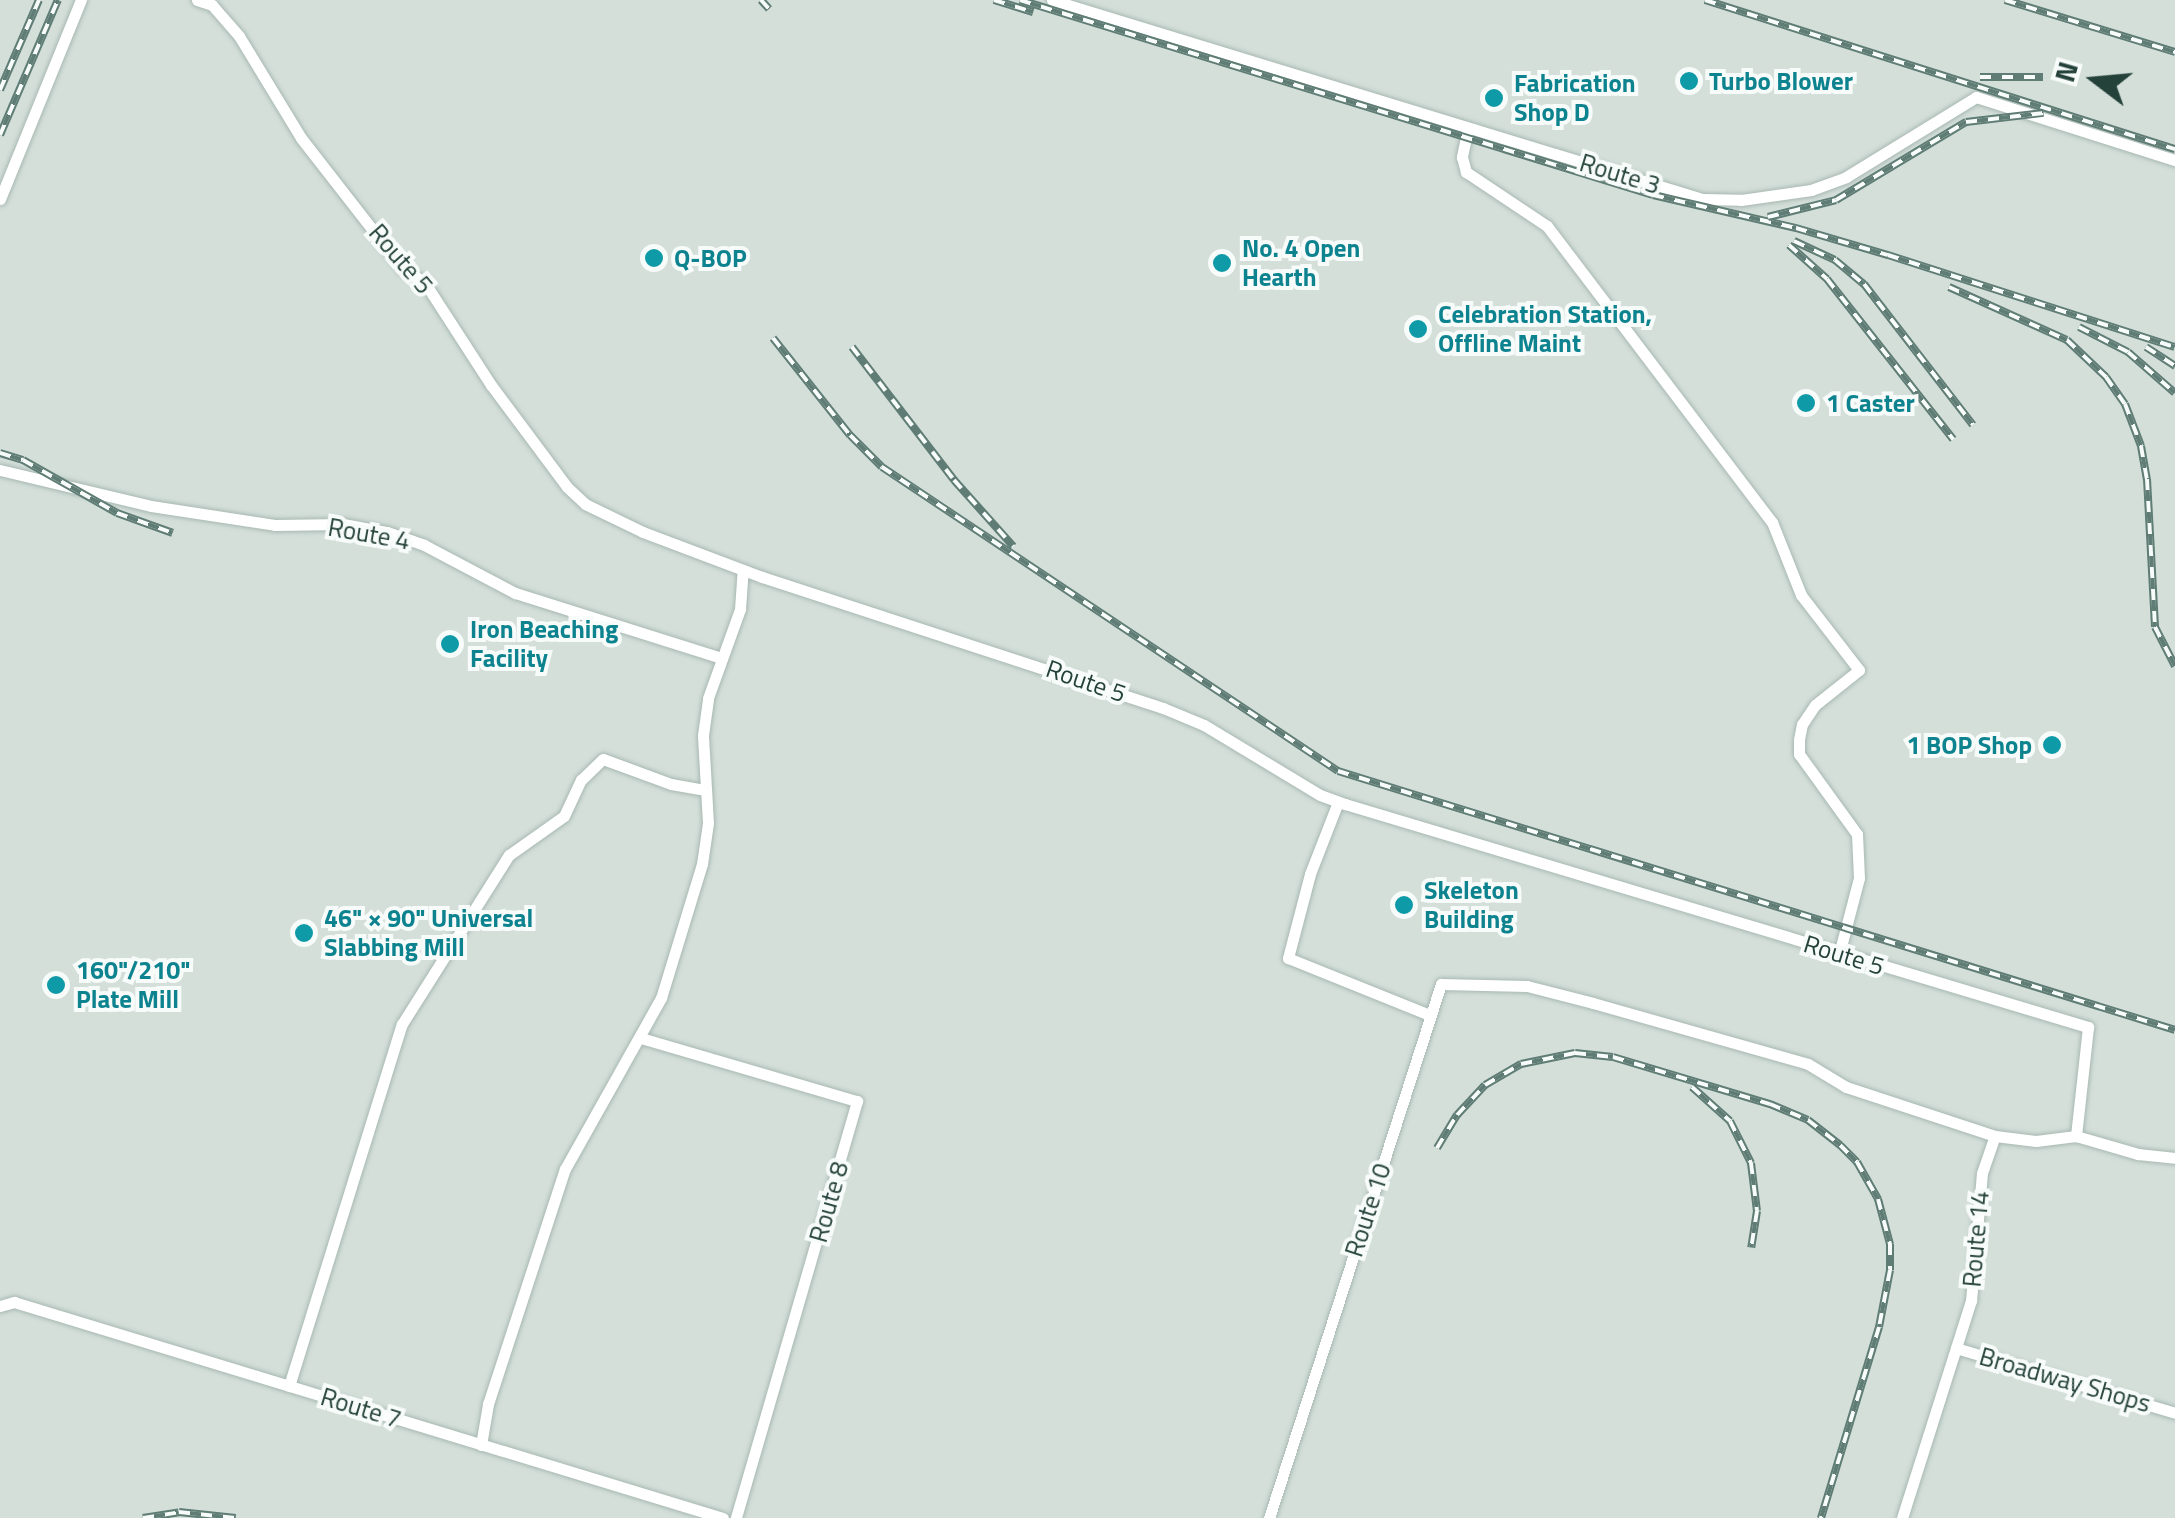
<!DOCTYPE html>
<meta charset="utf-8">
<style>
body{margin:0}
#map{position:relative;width:2175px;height:1518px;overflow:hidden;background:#e6efeb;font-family:"Titillium Web",sans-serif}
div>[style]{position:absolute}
.built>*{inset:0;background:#d4dfda;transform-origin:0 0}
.roads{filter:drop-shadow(0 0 2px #a8b8b2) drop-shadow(0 0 2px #a8b8b2)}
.minor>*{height:11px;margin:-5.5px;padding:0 5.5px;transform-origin:5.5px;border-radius:5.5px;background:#fff}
.rail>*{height:8px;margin-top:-4px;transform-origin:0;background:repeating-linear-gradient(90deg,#f7fbf9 0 11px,#5f7d75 0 22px);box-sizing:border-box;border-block:2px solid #5f7d75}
.dots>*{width:28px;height:28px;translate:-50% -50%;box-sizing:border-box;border:5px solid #f7fbf9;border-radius:50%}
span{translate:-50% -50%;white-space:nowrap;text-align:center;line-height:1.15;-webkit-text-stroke:8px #f7fbf9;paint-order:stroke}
.culture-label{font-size:25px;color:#0d838f;font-weight:700}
.left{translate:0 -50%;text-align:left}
.right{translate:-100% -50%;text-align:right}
.street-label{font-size:25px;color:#24423a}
.north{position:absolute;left:2045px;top:30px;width:100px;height:100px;-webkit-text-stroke:8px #f7fbf9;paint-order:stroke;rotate:286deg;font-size:28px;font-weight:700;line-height:40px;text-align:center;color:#24423a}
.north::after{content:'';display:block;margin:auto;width:35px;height:45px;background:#24423a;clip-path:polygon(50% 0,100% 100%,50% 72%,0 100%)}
</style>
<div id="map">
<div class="built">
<i style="left:0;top:0;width:2175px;height:1518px"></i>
</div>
<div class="roads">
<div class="minor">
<i style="left:197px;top:0;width:16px;rotate:18deg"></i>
<i style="left:212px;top:5px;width:41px;rotate:48.9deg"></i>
<i style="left:239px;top:36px;width:119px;rotate:58.7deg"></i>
<i style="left:301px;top:138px;width:166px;rotate:52.1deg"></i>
<i style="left:403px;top:269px;width:26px;rotate:32deg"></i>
<i style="left:425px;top:283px;width:121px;rotate:57.1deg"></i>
<i style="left:491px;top:385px;width:127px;rotate:53.3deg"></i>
<i style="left:567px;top:487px;width:25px;rotate:43deg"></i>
<i style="left:585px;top:504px;width:64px;rotate:25.8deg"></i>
<i style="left:643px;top:532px;width:127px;rotate:20.7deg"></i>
<i style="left:762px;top:577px;width:422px;rotate:18.1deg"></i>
<i style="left:1163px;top:708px;width:44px;rotate:22.5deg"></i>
<i style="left:1204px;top:725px;width:135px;rotate:31.1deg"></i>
<i style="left:1320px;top:795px;width:27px;rotate:20deg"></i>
<i style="left:1345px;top:804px;width:776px;rotate:16.71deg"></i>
<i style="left:2088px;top:1027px;width:110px;rotate:96.3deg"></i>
<i style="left:1052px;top:0;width:680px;rotate:17.02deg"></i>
<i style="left:1702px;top:199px;width:39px;rotate:1deg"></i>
<i style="left:1741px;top:200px;width:71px;rotate:-8.1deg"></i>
<i style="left:1811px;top:190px;width:37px;rotate:-20deg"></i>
<i style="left:1846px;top:177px;width:153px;rotate:-31.6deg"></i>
<i style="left:1976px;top:97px;width:209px;rotate:17.6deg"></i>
<i style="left:1468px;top:128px;width:30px;rotate:102deg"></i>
<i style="left:1462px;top:157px;width:16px;rotate:75deg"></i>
<i style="left:1466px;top:172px;width:97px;rotate:33.7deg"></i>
<i style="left:1547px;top:226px;width:372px;rotate:52.8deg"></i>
<i style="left:1772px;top:522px;width:79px;rotate:68.3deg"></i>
<i style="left:1801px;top:595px;width:95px;rotate:52.3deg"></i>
<i style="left:1859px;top:670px;width:56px;rotate:141.5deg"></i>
<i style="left:1815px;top:705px;width:23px;rotate:124deg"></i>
<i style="left:1802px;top:724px;width:16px;rotate:101deg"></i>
<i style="left:1799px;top:740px;width:14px;rotate:90deg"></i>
<i style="left:1799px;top:754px;width:99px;rotate:54.1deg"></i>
<i style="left:1857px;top:834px;width:44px;rotate:87.4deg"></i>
<i style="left:1859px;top:878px;width:79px;rotate:104.7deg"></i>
<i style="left:0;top:199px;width:215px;rotate:-67.9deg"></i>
<i style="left:0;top:470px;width:155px;rotate:13.4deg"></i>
<i style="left:151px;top:506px;width:125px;rotate:8.7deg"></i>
<i style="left:275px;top:525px;width:68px;rotate:-0.8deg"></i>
<i style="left:343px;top:524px;width:45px;rotate:10.3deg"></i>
<i style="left:387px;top:532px;width:39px;rotate:19deg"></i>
<i style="left:424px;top:545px;width:103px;rotate:27.8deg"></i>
<i style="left:515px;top:593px;width:216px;rotate:17.5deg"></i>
<i style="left:1338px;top:802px;width:77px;rotate:111.3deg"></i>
<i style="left:1310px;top:874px;width:87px;rotate:104.7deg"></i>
<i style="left:1288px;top:958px;width:153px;rotate:21.9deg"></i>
<i style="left:641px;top:1038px;width:225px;rotate:16.3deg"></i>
<i style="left:857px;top:1101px;width:434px;rotate:106.2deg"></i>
<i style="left:0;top:1306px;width:15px;rotate:-16deg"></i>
<i style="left:14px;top:1302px;width:741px;rotate:16.94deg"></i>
<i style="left:1956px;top:1348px;width:228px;rotate:16.5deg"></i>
<i style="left:289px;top:1386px;width:379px;rotate:-72.7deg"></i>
<i style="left:402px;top:1024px;width:200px;rotate:-57.7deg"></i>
<i style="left:509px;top:855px;width:67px;rotate:-35.3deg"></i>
<i style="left:564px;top:816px;width:40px;rotate:-65deg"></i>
<i style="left:581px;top:780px;width:30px;rotate:-44deg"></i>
<i style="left:603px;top:759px;width:72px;rotate:20.2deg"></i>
<i style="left:671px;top:784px;width:35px;rotate:10deg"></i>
<i style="left:481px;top:1445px;width:42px;rotate:-80.3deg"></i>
<i style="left:488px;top:1404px;width:247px;rotate:-71.9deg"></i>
<i style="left:565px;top:1169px;width:196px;rotate:-60.7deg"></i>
<i style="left:661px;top:998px;width:140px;rotate:-73deg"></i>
<i style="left:702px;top:864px;width:41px;rotate:-81.7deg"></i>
<i style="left:708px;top:823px;width:88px;rotate:-93.3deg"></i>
<i style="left:703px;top:735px;width:37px;rotate:-82deg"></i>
<i style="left:708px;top:698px;width:95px;rotate:-70.2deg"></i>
<i style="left:740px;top:609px;width:39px;rotate:-86deg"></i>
<i style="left:1269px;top:1518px;width:561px;rotate:-72.15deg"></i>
<i style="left:1441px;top:984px;width:86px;rotate:1.3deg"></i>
<i style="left:1527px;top:986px;width:68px;rotate:14.4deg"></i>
<i style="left:1593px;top:1003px;width:223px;rotate:15.8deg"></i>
<i style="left:1808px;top:1064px;width:44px;rotate:31.2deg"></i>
<i style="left:1846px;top:1087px;width:157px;rotate:18.2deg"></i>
<i style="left:1902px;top:1518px;width:228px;rotate:-72.4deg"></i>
<i style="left:1971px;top:1301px;width:128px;rotate:-85.1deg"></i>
<i style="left:1982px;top:1173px;width:39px;rotate:-71deg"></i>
<i style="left:1995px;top:1136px;width:41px;rotate:7deg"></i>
<i style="left:2036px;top:1141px;width:40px;rotate:-7.1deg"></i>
<i style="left:2076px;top:1136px;width:65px;rotate:16.2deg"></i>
<i style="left:2138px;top:1154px;width:37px;rotate:6deg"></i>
</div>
</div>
<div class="rail">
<i style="left:761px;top:0;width:12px;rotate:48deg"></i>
<i style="left:994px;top:0;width:41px;rotate:17.1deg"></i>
<i style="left:1020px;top:0;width:662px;rotate:17.12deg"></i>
<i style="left:1653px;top:195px;width:147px;rotate:13deg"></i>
<i style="left:1796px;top:228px;width:96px;rotate:16.4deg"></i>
<i style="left:1888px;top:255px;width:301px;rotate:17.8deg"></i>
<i style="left:1705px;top:0;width:493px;rotate:17.6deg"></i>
<i style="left:2005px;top:0;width:178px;rotate:17deg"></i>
<i style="left:1980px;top:77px;width:63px"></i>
<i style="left:0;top:90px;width:98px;rotate:-66.6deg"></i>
<i style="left:0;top:135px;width:147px;rotate:-66.8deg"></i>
<i style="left:1768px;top:217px;width:70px;rotate:-14deg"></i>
<i style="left:1836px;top:200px;width:152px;rotate:-31deg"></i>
<i style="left:1966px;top:122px;width:78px;rotate:-6.7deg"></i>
<i style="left:1794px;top:241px;width:45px;rotate:24.9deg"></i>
<i style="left:1835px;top:260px;width:38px;rotate:40deg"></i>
<i style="left:1864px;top:284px;width:178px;rotate:52.3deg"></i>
<i style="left:1789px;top:245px;width:51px;rotate:41.8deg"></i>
<i style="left:1827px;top:279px;width:204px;rotate:51.8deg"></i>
<i style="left:1949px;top:287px;width:129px;rotate:24.2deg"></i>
<i style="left:2067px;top:340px;width:54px;rotate:43.5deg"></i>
<i style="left:2106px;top:377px;width:33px;rotate:55deg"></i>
<i style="left:2125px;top:404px;width:45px;rotate:69.1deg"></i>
<i style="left:2141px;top:446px;width:34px;rotate:80deg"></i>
<i style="left:2147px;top:479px;width:148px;rotate:86.9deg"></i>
<i style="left:2155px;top:627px;width:44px;rotate:62.9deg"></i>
<i style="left:2079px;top:327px;width:55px;rotate:27deg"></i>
<i style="left:2128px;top:352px;width:62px;rotate:41.1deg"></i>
<i style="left:773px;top:338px;width:124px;rotate:51.6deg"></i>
<i style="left:850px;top:435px;width:45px;rotate:45deg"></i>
<i style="left:882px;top:467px;width:548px;rotate:33.69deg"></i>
<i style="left:1338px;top:771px;width:876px;rotate:17.19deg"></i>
<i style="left:852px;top:347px;width:168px;rotate:52.5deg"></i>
<i style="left:954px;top:480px;width:89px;rotate:48.2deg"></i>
<i style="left:2146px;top:347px;width:35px;rotate:33deg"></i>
<i style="left:0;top:453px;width:24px;rotate:17deg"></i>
<i style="left:23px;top:460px;width:108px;rotate:29.4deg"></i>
<i style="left:117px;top:513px;width:59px;rotate:19.7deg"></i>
<i style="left:1692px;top:1087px;width:51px;rotate:41.8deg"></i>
<i style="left:1730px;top:1121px;width:47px;rotate:63.4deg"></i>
<i style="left:1751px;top:1163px;width:48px;rotate:82.9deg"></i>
<i style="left:1757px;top:1211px;width:37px;rotate:99deg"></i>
<i style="left:1437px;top:1148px;width:39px;rotate:-59deg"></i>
<i style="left:1457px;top:1115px;width:41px;rotate:-47deg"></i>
<i style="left:1485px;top:1085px;width:42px;rotate:-30.3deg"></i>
<i style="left:1521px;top:1064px;width:55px;rotate:-11.5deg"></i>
<i style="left:1575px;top:1053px;width:38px;rotate:6deg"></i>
<i style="left:1613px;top:1057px;width:164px;rotate:16.7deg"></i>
<i style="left:1770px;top:1104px;width:41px;rotate:22.8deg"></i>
<i style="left:1808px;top:1120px;width:41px;rotate:38deg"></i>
<i style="left:1840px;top:1145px;width:24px;rotate:45deg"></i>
<i style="left:1857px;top:1162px;width:43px;rotate:60.4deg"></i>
<i style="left:1878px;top:1199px;width:47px;rotate:75.1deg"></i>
<i style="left:1890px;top:1244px;width:26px;rotate:90deg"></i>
<i style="left:1890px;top:1270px;width:58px;rotate:100.9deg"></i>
<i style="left:1879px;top:1327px;width:200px;rotate:106.9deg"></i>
<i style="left:143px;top:1518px;width:36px;rotate:-9deg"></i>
<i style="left:179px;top:1512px;width:57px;rotate:6deg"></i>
</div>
<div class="dots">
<i style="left:1689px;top:81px;background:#0f9aa8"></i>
<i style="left:1494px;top:98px;background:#0f9aa8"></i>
<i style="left:654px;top:258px;background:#0f9aa8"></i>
<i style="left:1222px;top:263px;background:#0f9aa8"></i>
<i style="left:1418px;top:329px;background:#0f9aa8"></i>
<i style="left:1806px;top:403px;background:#0f9aa8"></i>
<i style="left:450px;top:644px;background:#0f9aa8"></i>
<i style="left:2052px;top:745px;background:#0f9aa8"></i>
<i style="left:1404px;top:905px;background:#0f9aa8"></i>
<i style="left:304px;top:933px;background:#0f9aa8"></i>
<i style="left:56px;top:985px;background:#0f9aa8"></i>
</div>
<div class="culture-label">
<span class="left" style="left:1709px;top:81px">Turbo Blower</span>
<span class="left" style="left:1514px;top:98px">Fabrication<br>Shop D</span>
<span class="left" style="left:1242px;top:263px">No. 4 Open<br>Hearth</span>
<span class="left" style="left:674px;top:258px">Q-BOP</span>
<span class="left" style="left:1438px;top:329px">Celebration Station,<br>Offline Maint</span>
<span class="left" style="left:1826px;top:403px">1 Caster</span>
<span class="left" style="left:470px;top:644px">Iron Beaching<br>Facility</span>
<span class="right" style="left:2032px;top:745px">1 BOP Shop</span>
<span class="left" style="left:1424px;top:905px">Skeleton<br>Building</span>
<span class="left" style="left:324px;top:933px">46" × 90" Universal<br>Slabbing Mill</span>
<span class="left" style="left:76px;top:985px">160"/210"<br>Plate Mill</span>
</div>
<div class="street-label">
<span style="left:1620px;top:174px;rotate:17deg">Route 3</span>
<span style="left:401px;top:259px;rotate:49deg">Route 5</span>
<span style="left:369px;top:534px;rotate:10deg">Route 4</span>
<span style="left:1086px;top:681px;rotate:19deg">Route 5</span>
<span style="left:1844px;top:955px;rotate:17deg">Route 5</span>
<span style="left:829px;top:1202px;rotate:-74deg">Route 8</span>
<span style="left:1368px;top:1210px;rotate:-72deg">Route 10</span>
<span style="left:1976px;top:1239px;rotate:-85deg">Route 14</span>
<span style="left:2065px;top:1380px;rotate:16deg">Broadway Shops</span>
<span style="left:361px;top:1408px;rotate:17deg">Route 7</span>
</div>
<div class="north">N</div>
</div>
